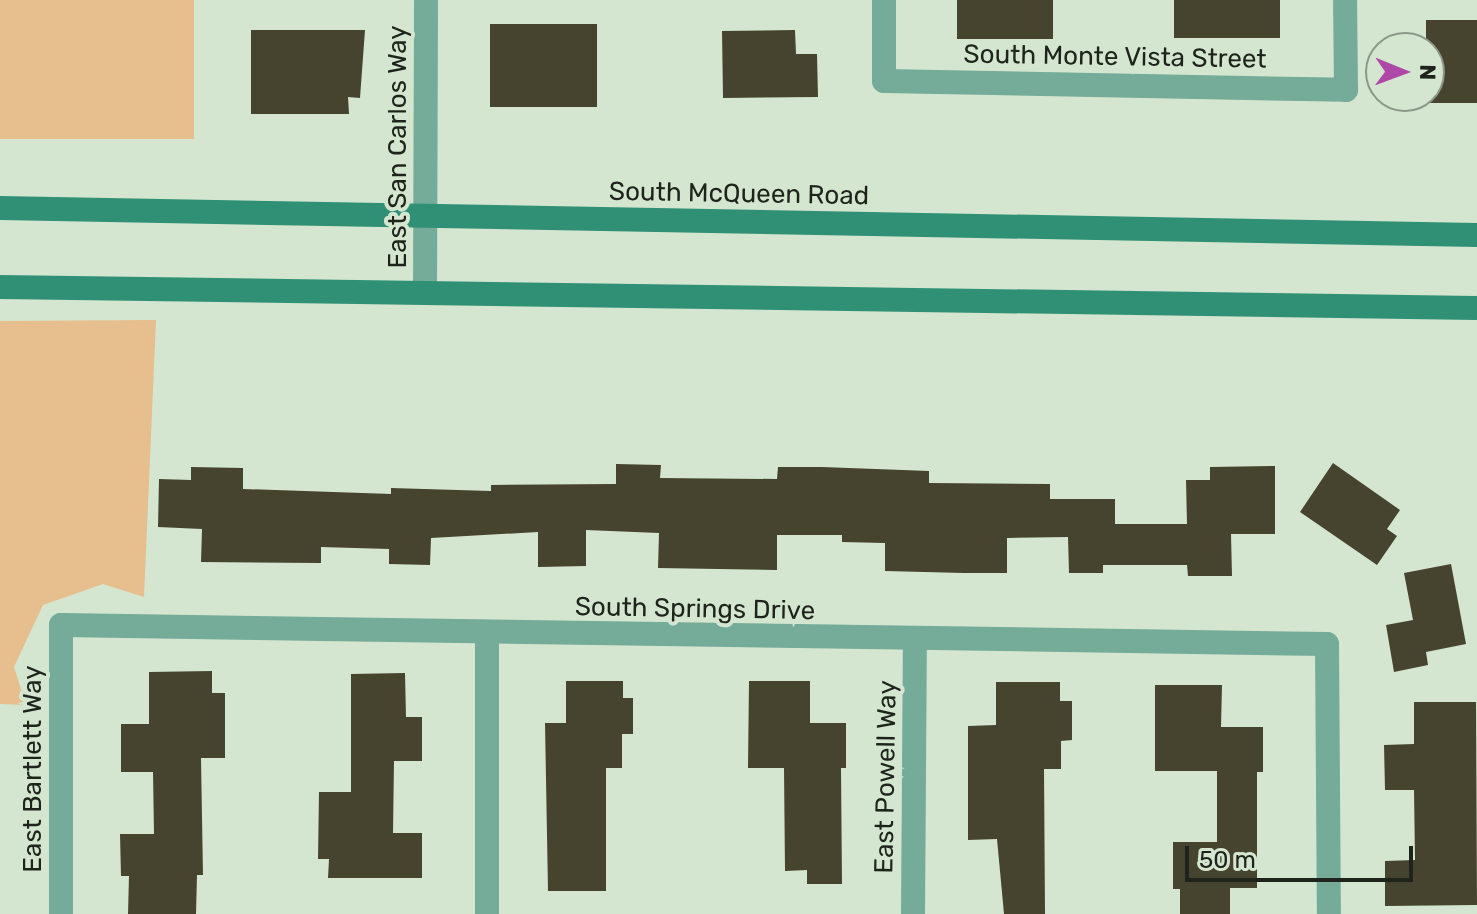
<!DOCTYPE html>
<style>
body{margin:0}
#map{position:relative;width:1477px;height:914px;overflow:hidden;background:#d4e6cf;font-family:Rubik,sans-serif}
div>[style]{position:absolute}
.green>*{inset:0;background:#e7be8d;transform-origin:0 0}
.building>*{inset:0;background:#46442e;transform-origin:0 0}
.street>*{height:24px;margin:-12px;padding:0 12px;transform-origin:12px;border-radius:12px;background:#74ab99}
.secondary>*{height:24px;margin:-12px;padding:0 12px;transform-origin:12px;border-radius:12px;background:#309076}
span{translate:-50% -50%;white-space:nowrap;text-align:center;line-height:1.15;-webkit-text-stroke:8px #d4e6cf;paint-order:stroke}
.street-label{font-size:26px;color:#1e241c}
.north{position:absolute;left:1365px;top:32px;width:80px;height:80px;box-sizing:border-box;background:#d4e6cf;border:2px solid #8b9887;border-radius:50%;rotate:91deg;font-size:22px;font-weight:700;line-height:32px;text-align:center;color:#1e241c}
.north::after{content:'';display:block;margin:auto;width:28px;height:36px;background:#af47a9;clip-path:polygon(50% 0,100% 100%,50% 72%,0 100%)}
.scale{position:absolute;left:1185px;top:846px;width:228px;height:36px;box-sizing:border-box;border:4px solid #1e241c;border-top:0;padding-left:10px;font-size:24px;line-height:28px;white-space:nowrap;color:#1e241c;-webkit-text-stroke:6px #d4e6cf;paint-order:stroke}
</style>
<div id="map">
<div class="green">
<i style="left:0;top:0;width:194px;height:139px"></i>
<i style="clip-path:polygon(156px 320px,144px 597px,103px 584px,43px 605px,14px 667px,26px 705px,0 704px,0 321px)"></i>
</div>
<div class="building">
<i style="left:957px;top:0;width:96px;height:39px"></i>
<i style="left:1174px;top:0;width:106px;height:38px"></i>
<i style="left:1426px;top:20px;width:51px;height:83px"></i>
<i style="left:490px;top:24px;width:107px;height:83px"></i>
<i style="clip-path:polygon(251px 30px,365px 30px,360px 98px,348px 97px,349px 114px,251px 114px)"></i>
<i style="clip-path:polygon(795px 30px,796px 54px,817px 54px,818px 97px,723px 98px,722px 31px)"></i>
<i style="clip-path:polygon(1333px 463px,1400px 510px,1387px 529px,1397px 536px,1377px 565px,1300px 512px)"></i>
<i style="clip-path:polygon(616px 464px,661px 465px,660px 478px,777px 479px,778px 467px,822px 467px,929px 471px,929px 483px,1050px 484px,1050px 499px,1115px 499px,1115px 524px,1187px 524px,1186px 480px,1210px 480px,1210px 467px,1275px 466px,1275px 534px,1231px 534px,1232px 576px,1188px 576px,1187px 565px,1103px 565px,1103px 573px,1069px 573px,1068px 537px,1007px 538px,1007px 573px,964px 573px,885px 571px,885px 543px,842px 542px,842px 535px,777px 535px,777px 570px,658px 568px,659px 533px,586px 530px,586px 566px,538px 567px,538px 532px,431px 538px,430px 565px,389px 564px,389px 549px,321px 547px,321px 563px,201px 562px,202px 529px,158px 527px,159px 479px,191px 480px,191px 467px,243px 468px,243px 489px,391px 494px,391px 488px,491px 491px,491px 485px,616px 484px)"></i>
<i style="clip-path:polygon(1451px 564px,1466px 644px,1426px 652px,1428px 665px,1394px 672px,1386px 625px,1413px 620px,1404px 573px)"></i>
<i style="clip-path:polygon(212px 671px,212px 693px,225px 693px,225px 758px,201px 758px,203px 875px,197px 875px,196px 914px,128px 914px,129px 876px,121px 876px,120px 834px,154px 834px,153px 772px,121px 772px,121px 724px,149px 724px,149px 672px)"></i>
<i style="clip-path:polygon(405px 673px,406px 717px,422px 717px,422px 761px,394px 761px,393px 833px,422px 833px,422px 878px,328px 878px,329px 859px,318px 859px,319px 792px,351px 792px,351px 674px)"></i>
<i style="clip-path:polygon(566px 681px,623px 681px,623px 698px,633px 698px,633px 734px,622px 734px,622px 768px,606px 768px,606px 891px,548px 891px,545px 723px,566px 723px)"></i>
<i style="clip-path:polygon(749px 681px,810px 681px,810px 723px,846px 723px,846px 768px,841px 768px,842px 884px,807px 884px,807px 870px,785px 871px,784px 768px,748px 768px)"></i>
<i style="clip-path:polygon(996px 682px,1060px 682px,1060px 701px,1072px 701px,1072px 740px,1061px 741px,1061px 769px,1044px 769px,1045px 914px,1004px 914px,997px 839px,968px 840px,968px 726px,996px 725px)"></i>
<i style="clip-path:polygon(1155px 685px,1222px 685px,1221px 727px,1263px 727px,1263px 772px,1257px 772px,1257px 888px,1230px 888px,1230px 914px,1180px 914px,1180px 889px,1173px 889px,1173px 842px,1217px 842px,1217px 771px,1155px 771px)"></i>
<i style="clip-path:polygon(1414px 702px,1476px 702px,1477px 905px,1385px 906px,1385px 861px,1415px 860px,1414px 790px,1385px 790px,1384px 745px,1414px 744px)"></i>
</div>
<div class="street">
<i style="left:884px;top:0;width:81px;rotate:90deg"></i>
<i style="left:884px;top:81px;width:462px;rotate:1.1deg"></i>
<i style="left:1346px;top:90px;width:90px;rotate:-90.6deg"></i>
<i style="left:425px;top:293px;width:293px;rotate:-89.8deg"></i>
<i style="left:487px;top:634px;width:280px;rotate:90deg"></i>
<i style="left:61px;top:914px;width:289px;rotate:-90deg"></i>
<i style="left:61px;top:625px;width:1266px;rotate:0.86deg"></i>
<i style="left:1327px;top:644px;width:270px;rotate:89.6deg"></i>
<i style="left:913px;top:914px;width:273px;rotate:-89.6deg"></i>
</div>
<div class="secondary">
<i style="left:0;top:208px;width:1477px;rotate:1.05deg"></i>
<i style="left:0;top:287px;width:1477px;rotate:0.81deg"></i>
</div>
<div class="street-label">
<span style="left:1115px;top:57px;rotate:1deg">South Monte Vista Street</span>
<span style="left:398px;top:147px;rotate:-90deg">East San Carlos Way</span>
<span style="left:739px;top:194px;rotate:1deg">South McQueen Road</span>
<span style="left:695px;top:609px;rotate:1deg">South Springs Drive</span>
<span style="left:33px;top:769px;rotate:-90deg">East Bartlett Way</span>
<span style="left:886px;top:777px;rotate:-89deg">East Powell Way</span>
</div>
<div class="north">N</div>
<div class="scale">50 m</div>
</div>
